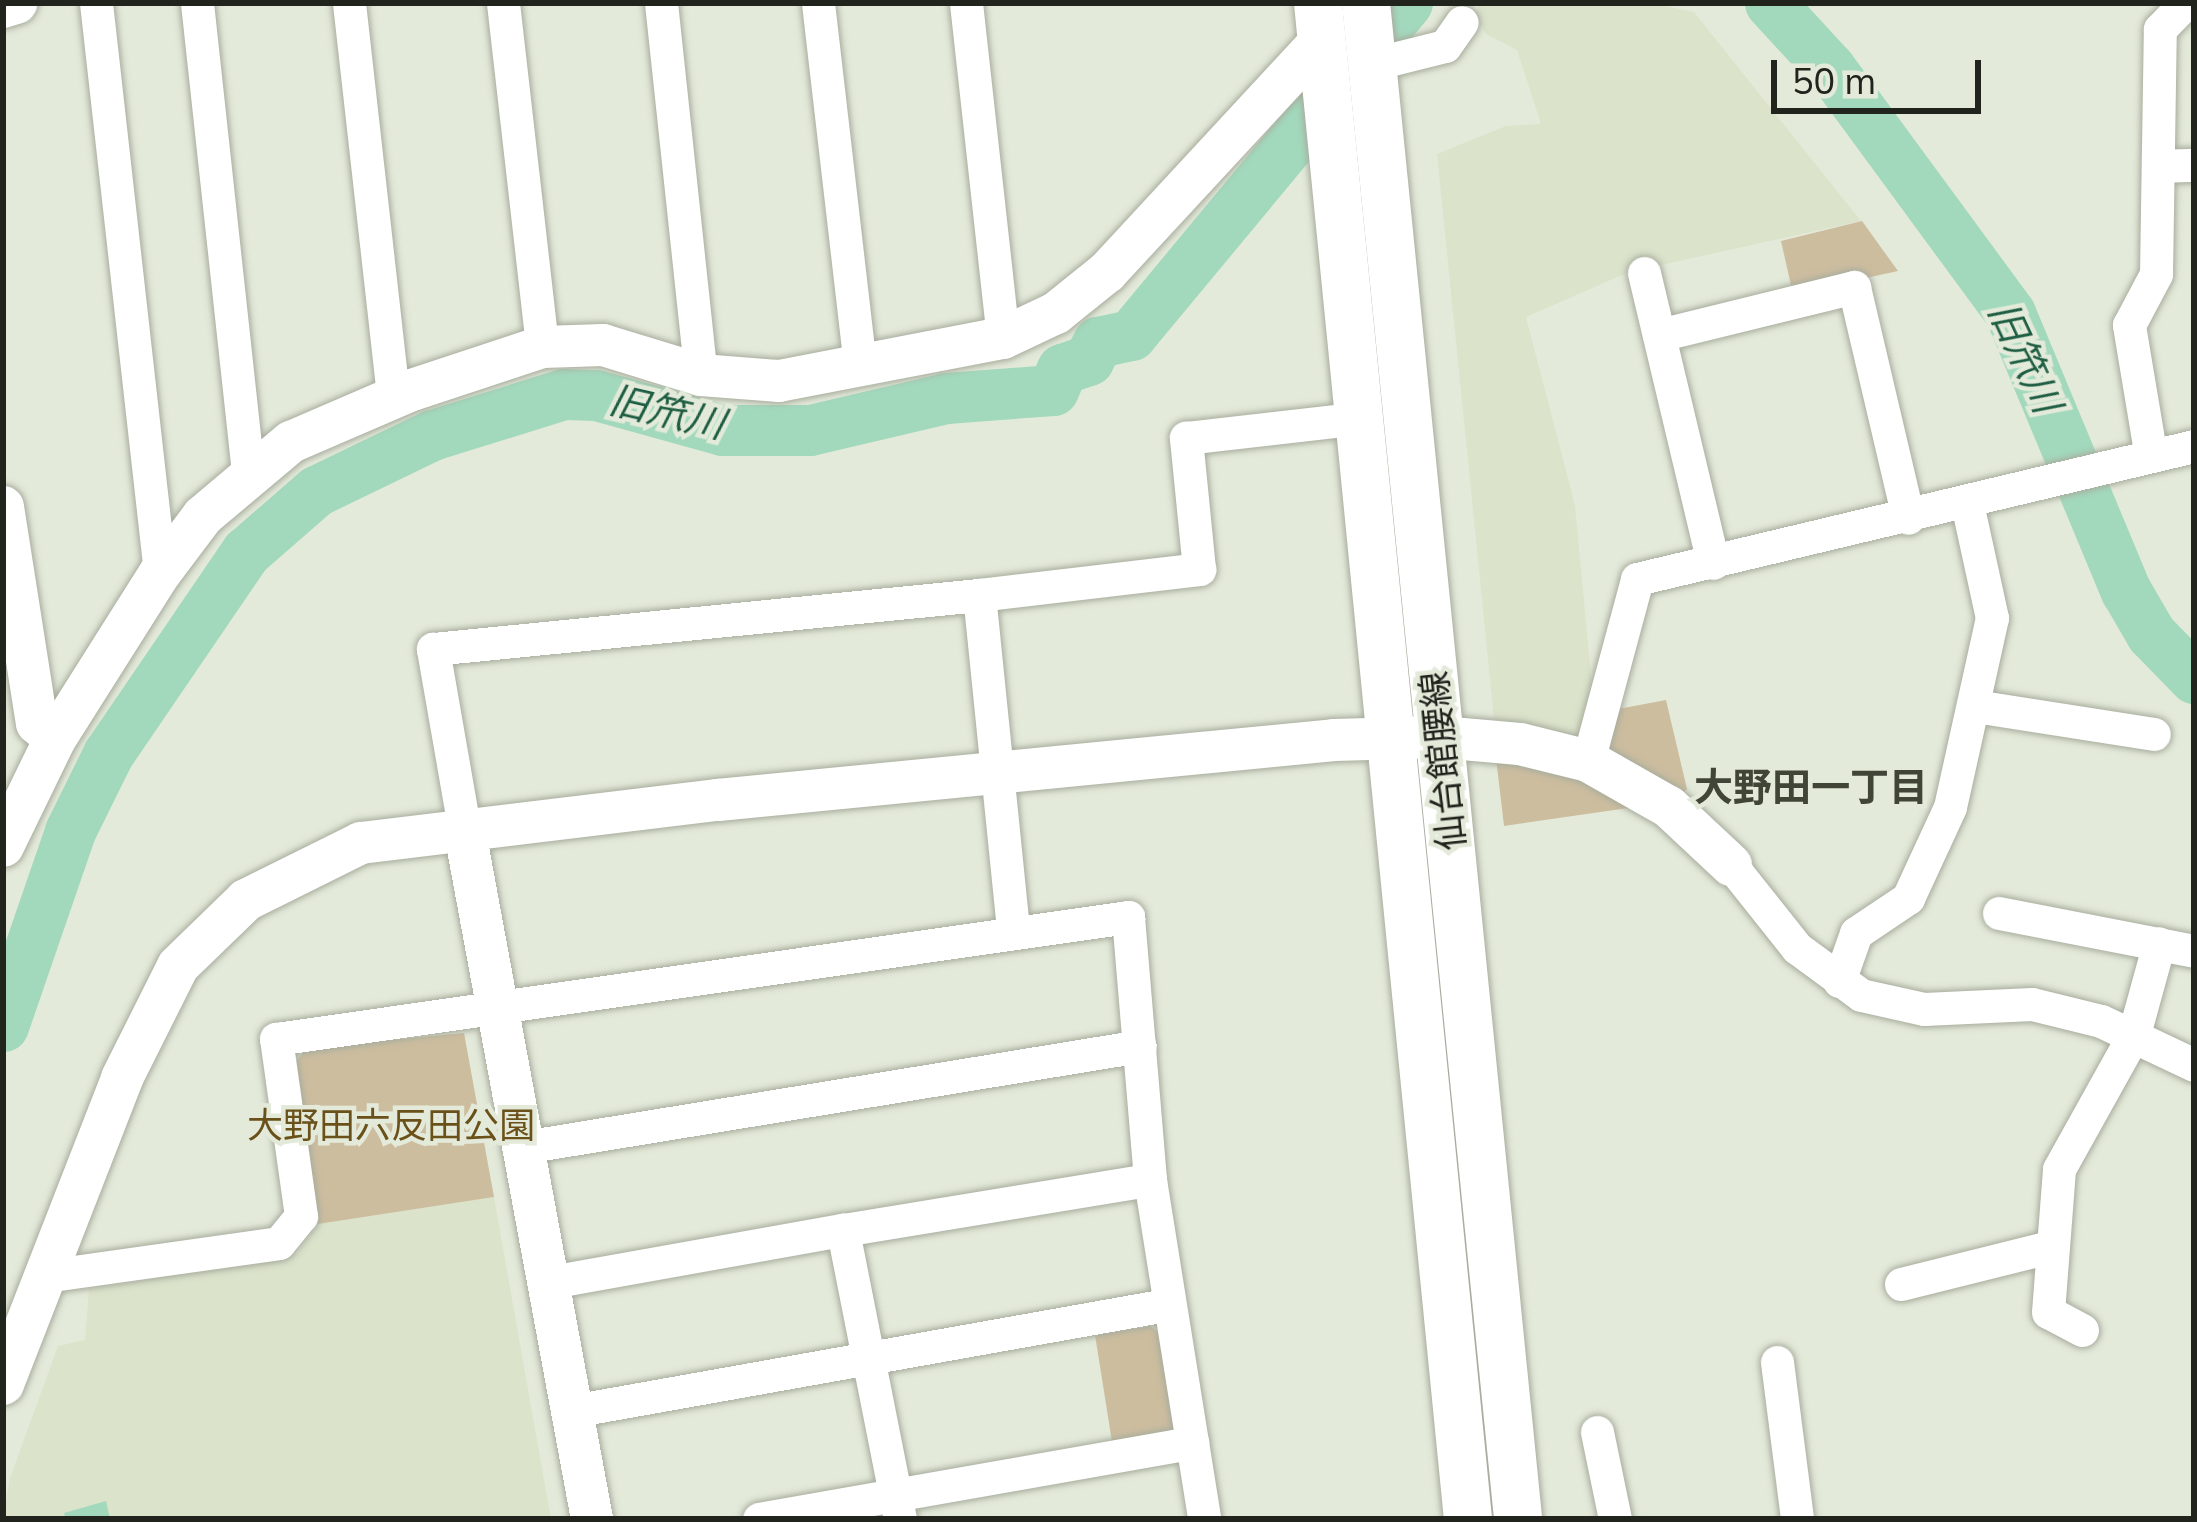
<!DOCTYPE html>
<meta charset="utf-8">
<style>
body{margin:0}
#map{position:relative;width:2197px;height:1522px;overflow:hidden;background:#e4eada;font-family:Mulish,"Noto Sans JP",sans-serif}
div>[style]{position:absolute}
.built>*{inset:0;background:#dbe3cb}
.green>*{inset:0;background:#cdbd9f}
.water>*{inset:0;background:#a2d9bd}
.river>*{height:51px;margin:-25.5px;padding:0 25.5px;transform-origin:25.5px;border-radius:25.5px;background:#a2d9bd}
.roads{filter:drop-shadow(0 0 3px #a8ad9e) drop-shadow(0 0 3px #a8ad9e)}
.minor>*{height:33px;margin:-16.5px;padding:0 16.5px;transform-origin:16.5px;border-radius:16.5px;background:#fff}
.tertiary>*{height:42px;margin:-21px;padding:0 21px;transform-origin:21px;border-radius:21px;background:#fff}
.secondary>*{height:48px;margin:-24px;padding:0 24px;transform-origin:24px;border-radius:24px;background:#fff}
span{translate:-50% -50%;white-space:nowrap;text-align:center;line-height:1.15;-webkit-text-stroke:9px #e4eada;paint-order:stroke}
.street-label{font-size:36px;color:#21231d}
.park-label{font-size:36px;color:#6a5119}
.water-label{font-size:39px;color:#1d5d42;font-style:italic}
.neighbourhood-label{font-size:39px;color:#414538;font-weight:700}
.frame{position:absolute;inset:0;border:6px solid #21231d;pointer-events:none}
.scale{position:absolute;left:1771px;top:60px;width:210px;height:54px;box-sizing:border-box;border:6px solid #21231d;border-top:0;padding-left:15px;font-size:36px;line-height:42px;white-space:nowrap;color:#21231d;-webkit-text-stroke:9px #e4eada;paint-order:stroke}
</style>
<div id="map">
<div class="built">
<i style="clip-path:polygon(1479px 3px,1651px 3px,1694px 12px,1861px 221px,1629px 272px,1526px 317px,1575px 505px,1593px 698px,1583px 738px,1494px 719px,1437px 154px,1506px 126px,1541px 124px,1517px 50px,1486px 34px,1475px 18px)"></i>
<i style="clip-path:polygon(494px 1197px,551px 1519px,3px 1519px,10px 1478px,58px 1346px,85px 1340px,89px 1289px,297px 1254px,318px 1224px)"></i>
</div>
<div class="green">
<i style="clip-path:polygon(1862px 221px,1898px 271px,1793px 294px,1781px 241px)"></i>
<i style="clip-path:polygon(1666px 700px,1687px 789px,1681px 795px,1605px 753px,1618px 709px)"></i>
<i style="clip-path:polygon(1496px 758px,1557px 766px,1642px 806px,1504px 826px)"></i>
<i style="clip-path:polygon(464px 1033px,494px 1197px,318px 1224px,294px 1064px,307px 1048px)"></i>
<i style="clip-path:polygon(1150px 1326px,1164px 1336px,1179px 1431px,1112px 1442px,1095px 1335px)"></i>
</div>
<div class="water">
<i style="clip-path:polygon(106px 1501px,110px 1519px,66px 1519px,64px 1513px)"></i>
</div>
<div class="river">
<i style="left:1770px;top:3px;width:88px;rotate:47.3deg"></i>
<i style="left:1830px;top:68px;width:304px;rotate:53.7deg"></i>
<i style="left:2010px;top:313px;width:301px;rotate:67.4deg"></i>
<i style="left:2126px;top:591px;width:50px;rotate:59.8deg"></i>
<i style="left:2151px;top:634px;width:62px;rotate:45.7deg"></i>
<i style="left:3px;top:1026px;width:206px;rotate:-71deg"></i>
<i style="left:70px;top:831px;width:86px;rotate:-63.7deg"></i>
<i style="left:108px;top:754px;width:245px;rotate:-55.7deg"></i>
<i style="left:246px;top:552px;width:93px;rotate:-41.1deg"></i>
<i style="left:316px;top:491px;width:129px;rotate:-25.8deg"></i>
<i style="left:432px;top:435px;width:138px;rotate:-17.3deg"></i>
<i style="left:564px;top:394px;width:32px;rotate:2deg"></i>
<i style="left:596px;top:395px;width:131px;rotate:15.5deg"></i>
<i style="left:722px;top:430px;width:88px"></i>
<i style="left:810px;top:430px;width:140px;rotate:-13.2deg"></i>
<i style="left:946px;top:398px;width:107px;rotate:-4.3deg"></i>
<i style="left:1053px;top:390px;width:23px;rotate:-67deg"></i>
<i style="left:1062px;top:369px;width:28px;rotate:-19deg"></i>
<i style="left:1088px;top:360px;width:21px;rotate:-61deg"></i>
<i style="left:1098px;top:342px;width:34px;rotate:-12deg"></i>
<i style="left:1131px;top:335px;width:432px;rotate:-50.3deg"></i>
</div>
<div class="roads">
<div class="minor">
<i style="left:96px;top:3px;width:574px;rotate:83.59deg"></i>
<i style="left:197px;top:3px;width:472px;rotate:83.8deg"></i>
<i style="left:349px;top:3px;width:397px;rotate:83.6deg"></i>
<i style="left:503px;top:3px;width:346px;rotate:83.5deg"></i>
<i style="left:661px;top:3px;width:374px;rotate:83.9deg"></i>
<i style="left:818px;top:3px;width:364px;rotate:83.4deg"></i>
<i style="left:966px;top:3px;width:337px;rotate:83.7deg"></i>
<i style="left:1373px;top:64px;width:74px;rotate:-14deg"></i>
<i style="left:1445px;top:46px;width:29px;rotate:-55deg"></i>
<i style="left:2158px;top:166px;width:36px;rotate:-2deg"></i>
<i style="left:1644px;top:273px;width:298px;rotate:76.6deg"></i>
<i style="left:1659px;top:335px;width:201px;rotate:-13.8deg"></i>
<i style="left:1854px;top:287px;width:237px;rotate:76.8deg"></i>
<i style="left:2150px;top:451px;width:128px;rotate:-99.5deg"></i>
<i style="left:2129px;top:325px;width:58px;rotate:-62.1deg"></i>
<i style="left:2156px;top:274px;width:245px;rotate:-89.1deg"></i>
<i style="left:2160px;top:29px;width:36px;rotate:-46deg"></i>
<i style="left:1975px;top:706px;width:181px;rotate:8.9deg"></i>
<i style="left:1588px;top:761px;width:188px;rotate:-74.9deg"></i>
<i style="left:1637px;top:579px;width:573px;rotate:-13.43deg"></i>
<i style="left:464px;top:827px;width:181px;rotate:-99.9deg"></i>
<i style="left:433px;top:649px;width:549px;rotate:-5.65deg"></i>
<i style="left:1731px;top:865px;width:106px;rotate:51.5deg"></i>
<i style="left:1797px;top:948px;width:79px;rotate:36.3deg"></i>
<i style="left:1861px;top:995px;width:65px;rotate:12.5deg"></i>
<i style="left:1924px;top:1009px;width:108px;rotate:-2.7deg"></i>
<i style="left:2032px;top:1004px;width:71px;rotate:13.8deg"></i>
<i style="left:2101px;top:1021px;width:103px;rotate:25.3deg"></i>
<i style="left:1999px;top:913px;width:199px;rotate:11deg"></i>
<i style="left:1013px;top:929px;width:336px;rotate:-95.8deg"></i>
<i style="left:979px;top:595px;width:222px;rotate:-6.7deg"></i>
<i style="left:1199px;top:569px;width:132px;rotate:-95.7deg"></i>
<i style="left:1186px;top:438px;width:176px;rotate:-6.5deg"></i>
<i style="left:1839px;top:981px;width:51px;rotate:-70.5deg"></i>
<i style="left:1856px;top:933px;width:63px;rotate:-33.9deg"></i>
<i style="left:1908px;top:898px;width:100px;rotate:-65.2deg"></i>
<i style="left:1950px;top:807px;width:194px;rotate:-77.5deg"></i>
<i style="left:1992px;top:618px;width:118px;rotate:-102.3deg"></i>
<i style="left:524px;top:1147px;width:624px;rotate:-9.31deg"></i>
<i style="left:45px;top:1276px;width:236px;rotate:-8deg"></i>
<i style="left:279px;top:1243px;width:35px;rotate:-51deg"></i>
<i style="left:301px;top:1216px;width:179px;rotate:-98deg"></i>
<i style="left:276px;top:1039px;width:861px;rotate:-8.15deg"></i>
<i style="left:1128px;top:917px;width:264px;rotate:85.2deg"></i>
<i style="left:550px;top:1282px;width:298px;rotate:-10.1deg"></i>
<i style="left:1901px;top:1284px;width:153px;rotate:-14deg"></i>
<i style="left:2082px;top:1330px;width:38px;rotate:-152deg"></i>
<i style="left:2048px;top:1312px;width:143px;rotate:-85.6deg"></i>
<i style="left:2059px;top:1169px;width:154px;rotate:-60.9deg"></i>
<i style="left:2134px;top:1034px;width:94px;rotate:-74.6deg"></i>
<i style="left:1777px;top:1362px;width:158px;rotate:82.7deg"></i>
<i style="left:572px;top:1411px;width:603px;rotate:-10.12deg"></i>
<i style="left:1597px;top:1432px;width:89px;rotate:78.3deg"></i>
<i style="left:759px;top:1519px;width:440px;rotate:-10deg"></i>
<i style="left:900px;top:1519px;width:295px;rotate:-101.2deg"></i>
<i style="left:843px;top:1230px;width:311px;rotate:-9.3deg"></i>
<i style="left:1150px;top:1180px;width:343px;rotate:80.9deg"></i>
</div>
<div class="tertiary">
<i style="left:3px;top:7px;width:14px;rotate:-17deg"></i>
<i style="left:3px;top:507px;width:219px;rotate:81.1deg"></i>
<i style="left:37px;top:723px;width:24px;rotate:42deg"></i>
<i style="left:464px;top:827px;width:704px;rotate:79.52deg"></i>
<i style="left:3px;top:846px;width:119px;rotate:-64.1deg"></i>
<i style="left:55px;top:739px;width:196px;rotate:-57.7deg"></i>
<i style="left:160px;top:573px;width:71px;rotate:-53deg"></i>
<i style="left:203px;top:516px;width:115px;rotate:-40.1deg"></i>
<i style="left:291px;top:442px;width:132px;rotate:-23.3deg"></i>
<i style="left:412px;top:390px;width:137px;rotate:-18.3deg"></i>
<i style="left:542px;top:347px;width:61px;rotate:-1.9deg"></i>
<i style="left:603px;top:345px;width:102px;rotate:17deg"></i>
<i style="left:701px;top:375px;width:78px;rotate:4.4deg"></i>
<i style="left:779px;top:381px;width:228px;rotate:-10.9deg"></i>
<i style="left:1003px;top:338px;width:59px;rotate:-25.3deg"></i>
<i style="left:1056px;top:313px;width:65px;rotate:-38.8deg"></i>
<i style="left:1107px;top:272px;width:316px;rotate:-47.2deg"></i>
<i style="left:3px;top:1384px;width:328px;rotate:-68.7deg"></i>
<i style="left:122px;top:1078px;width:125px;rotate:-63.4deg"></i>
<i style="left:178px;top:966px;width:95px;rotate:-44.1deg"></i>
<i style="left:246px;top:900px;width:128px;rotate:-26.4deg"></i>
<i style="left:361px;top:843px;width:360px;rotate:-6.9deg"></i>
<i style="left:718px;top:800px;width:619px;rotate:-5.56deg"></i>
<i style="left:1334px;top:740px;width:106px;rotate:-1.6deg"></i>
<i style="left:1440px;top:737px;width:80px;rotate:5deg"></i>
<i style="left:1520px;top:744px;width:70px;rotate:14deg"></i>
<i style="left:1588px;top:761px;width:93px;rotate:29.6deg"></i>
<i style="left:1669px;top:807px;width:85px;rotate:43.1deg"></i>
</div>
<div class="secondary">
<i style="left:1318px;top:3px;width:1523px;rotate:84.35deg"></i>
<i style="left:1366px;top:3px;width:1524px;rotate:84.27deg"></i>
</div>
</div>
<div class="street-label">
<span style="left:1442px;top:761px;rotate:-96deg">仙台館腰線</span>
</div>
<div class="park-label">
<span style="left:391px;top:1125px">大野田六反田公園</span>
</div>
<div class="water-label">
<span style="left:2025px;top:357px;rotate:65deg">旧笊川</span>
<span style="left:667px;top:412px;rotate:13deg">旧笊川</span>
</div>
<div class="neighbourhood-label">
<span style="left:1811px;top:787px">大野田一丁目</span>
</div>
<div class="frame"></div>
<div class="scale">50 m</div>
</div>
